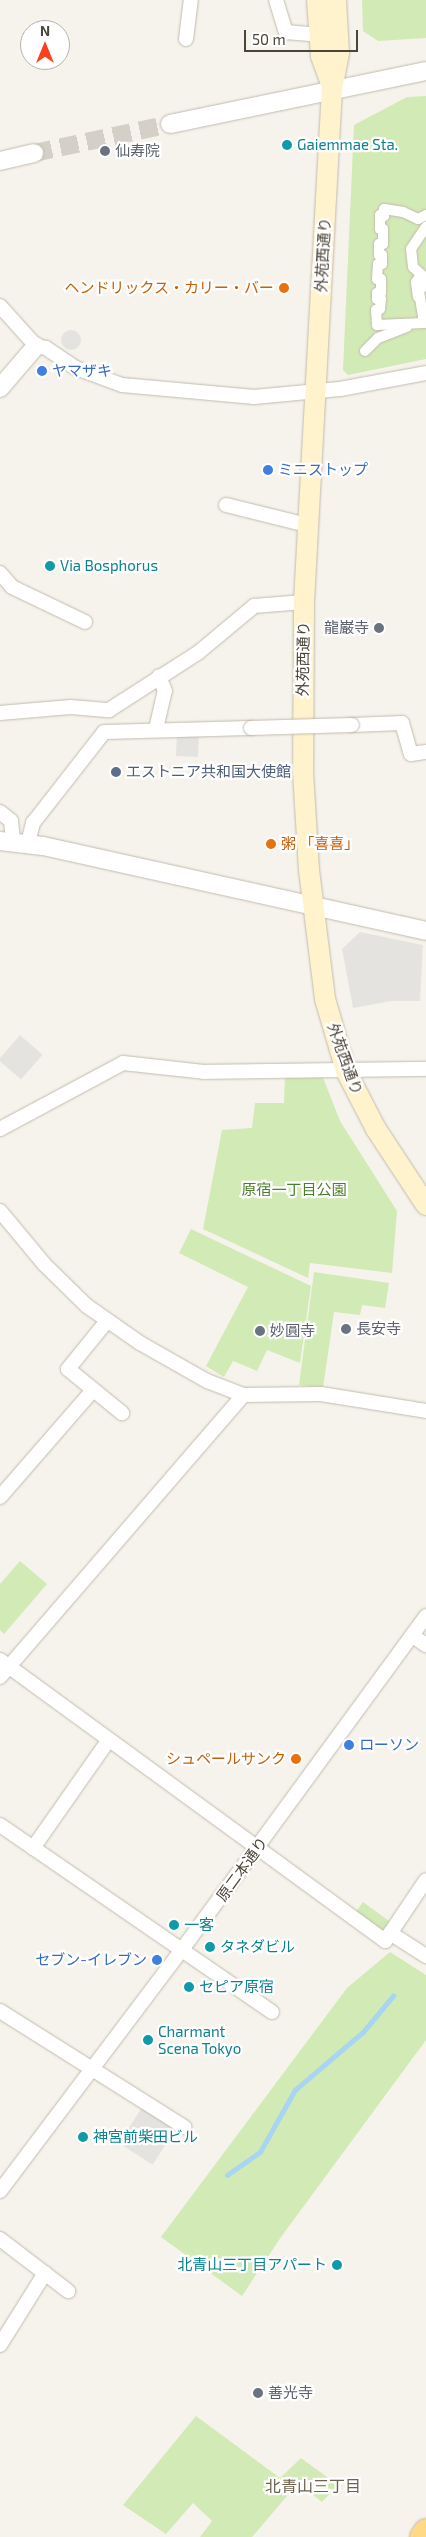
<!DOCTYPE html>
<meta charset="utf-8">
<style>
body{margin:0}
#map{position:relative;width:426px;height:2537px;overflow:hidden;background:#f6f3ec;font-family:"Exo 2","Noto Sans JP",sans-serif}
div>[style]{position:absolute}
.green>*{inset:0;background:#d2eab5;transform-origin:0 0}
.parking>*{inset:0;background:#e5e3e0;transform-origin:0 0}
.round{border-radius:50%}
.stream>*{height:4.5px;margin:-2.25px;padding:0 2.25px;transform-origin:2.25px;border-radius:2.25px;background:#a9d4f2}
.tertiary-tunnel>*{height:18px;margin-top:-9px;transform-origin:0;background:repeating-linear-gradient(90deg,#d4d0c8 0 18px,transparent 0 27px)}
.roads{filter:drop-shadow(0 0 1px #c2bbae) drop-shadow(0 0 1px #c2bbae)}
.pedestrian>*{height:10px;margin:-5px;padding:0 5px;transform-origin:5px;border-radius:5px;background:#fff}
.minor>*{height:14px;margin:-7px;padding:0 7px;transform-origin:7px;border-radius:7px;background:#fff}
.tertiary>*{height:18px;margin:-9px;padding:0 9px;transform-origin:9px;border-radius:9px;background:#fff}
.secondary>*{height:20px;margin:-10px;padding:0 10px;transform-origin:10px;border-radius:10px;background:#fff3cd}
.trunk>*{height:24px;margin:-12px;padding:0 12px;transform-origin:12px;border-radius:12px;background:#ffd985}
.bridges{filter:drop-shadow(0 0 1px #c2bbae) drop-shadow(0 0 1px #c2bbae)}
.minor-bridge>*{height:14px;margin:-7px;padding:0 7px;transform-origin:7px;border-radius:7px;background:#fff}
.dots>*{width:14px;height:14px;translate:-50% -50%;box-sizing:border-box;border:2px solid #fff;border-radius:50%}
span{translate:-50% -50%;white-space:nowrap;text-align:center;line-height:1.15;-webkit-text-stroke:4.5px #fff;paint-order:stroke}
.culture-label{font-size:15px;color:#0d838f}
.left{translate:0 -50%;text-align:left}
.right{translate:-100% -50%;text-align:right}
.worship-label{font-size:15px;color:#5b616d}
.street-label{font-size:15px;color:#4b4439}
.food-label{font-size:15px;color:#c56008}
.shop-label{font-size:15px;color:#366cbe}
.service-label{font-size:15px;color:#4e5e75}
.park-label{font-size:15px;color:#4a7f2a}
.neighbourhood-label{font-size:16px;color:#6e6250}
.north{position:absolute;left:20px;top:20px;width:50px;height:50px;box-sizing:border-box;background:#fff;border:1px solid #b7b4b0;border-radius:50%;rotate:0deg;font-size:14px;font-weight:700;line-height:20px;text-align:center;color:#4b4439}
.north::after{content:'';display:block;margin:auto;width:18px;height:22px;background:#fc3f1d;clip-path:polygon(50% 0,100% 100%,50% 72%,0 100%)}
.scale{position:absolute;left:244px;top:30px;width:114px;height:22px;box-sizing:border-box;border:2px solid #4b4439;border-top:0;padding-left:6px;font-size:15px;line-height:18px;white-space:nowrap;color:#4b4439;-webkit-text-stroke:4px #fff;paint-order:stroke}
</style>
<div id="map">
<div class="green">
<i style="clip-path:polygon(362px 0,426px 0,426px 38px,378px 41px,363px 31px)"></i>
<i style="clip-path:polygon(426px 96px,426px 359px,348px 375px,343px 370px,354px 125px,407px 97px)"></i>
<i style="clip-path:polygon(285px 1075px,322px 1075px,340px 1121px,397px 1211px,392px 1273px,310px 1263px,308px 1278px,203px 1229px,222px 1130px,252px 1128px,255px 1103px,284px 1103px)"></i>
<i style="clip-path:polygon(191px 1229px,311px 1286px,300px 1363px,267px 1350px,257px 1371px,233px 1361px,224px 1377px,206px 1366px,248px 1287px,179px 1253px)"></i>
<i style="clip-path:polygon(314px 1272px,389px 1283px,385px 1308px,362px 1305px,360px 1315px,334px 1312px,323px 1388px,299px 1385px)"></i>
<i style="clip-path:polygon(20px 1561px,47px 1584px,4px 1634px,0 1630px,0 1584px)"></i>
<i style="left:363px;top:1902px;width:36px;height:15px;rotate:36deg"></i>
<i style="clip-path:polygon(390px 1952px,426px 1975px,426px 2040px,281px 2237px,242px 2296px,161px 2237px,347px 1988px)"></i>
<i style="clip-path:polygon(196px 2416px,280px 2478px,301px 2458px,338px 2485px,322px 2502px,298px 2483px,252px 2537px,200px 2537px,212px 2521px,193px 2503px,166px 2534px,123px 2505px)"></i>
</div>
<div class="parking">
<i class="round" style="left:61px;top:330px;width:20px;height:20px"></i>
<i style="left:177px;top:735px;width:22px;height:21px;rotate:3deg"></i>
<i style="clip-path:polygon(360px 932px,423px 945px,420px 1001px,392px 1001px,353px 1008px,342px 949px)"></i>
<i style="left:20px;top:1035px;width:30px;height:33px;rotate:41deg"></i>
<i style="left:143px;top:2106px;width:40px;height:44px;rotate:33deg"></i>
</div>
<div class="stream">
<i style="left:227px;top:2175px;width:40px;rotate:-34.9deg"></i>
<i style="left:260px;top:2152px;width:71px;rotate:-60.6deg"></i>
<i style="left:295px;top:2090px;width:89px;rotate:-40.5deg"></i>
<i style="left:363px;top:2032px;width:47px;rotate:-50.2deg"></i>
</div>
<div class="tertiary-tunnel">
<i style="left:34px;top:153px;width:139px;rotate:-12deg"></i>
</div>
<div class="roads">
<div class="pedestrian">
<i style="left:426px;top:215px;width:9px;rotate:153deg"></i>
<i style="left:418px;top:219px;width:17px;rotate:-155deg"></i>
<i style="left:403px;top:212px;width:19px;rotate:-171deg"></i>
<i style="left:384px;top:209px;width:7px;rotate:90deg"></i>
<i style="left:384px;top:216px;width:4px;rotate:-166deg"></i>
<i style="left:380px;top:215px;width:14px;rotate:90deg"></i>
<i style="left:380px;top:229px;width:3px"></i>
<i style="left:383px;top:229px;width:15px;rotate:90deg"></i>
<i style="left:383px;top:244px;width:4px;rotate:180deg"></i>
<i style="left:379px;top:244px;width:11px;rotate:90deg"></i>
<i style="left:379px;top:255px;width:3px"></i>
<i style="left:382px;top:255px;width:9px;rotate:90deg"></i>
<i style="left:382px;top:264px;width:4px;rotate:180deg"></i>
<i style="left:378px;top:264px;width:15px;rotate:94deg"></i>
<i style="left:377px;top:279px;width:4px"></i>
<i style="left:381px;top:279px;width:14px;rotate:90deg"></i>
<i style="left:381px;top:293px;width:4px;rotate:180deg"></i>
<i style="left:377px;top:293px;width:6px;rotate:90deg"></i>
<i style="left:377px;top:299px;width:4px"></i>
<i style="left:381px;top:299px;width:10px;rotate:96deg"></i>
<i style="left:380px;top:309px;width:4px;rotate:166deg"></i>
<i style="left:376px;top:310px;width:15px;rotate:86deg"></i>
<i style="left:377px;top:325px;width:47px;rotate:-2.4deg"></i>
<i style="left:424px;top:323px;width:33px;rotate:-99deg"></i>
<i style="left:419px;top:290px;width:9px;rotate:-36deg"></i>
<i style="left:425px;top:278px;width:16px;rotate:-137deg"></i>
<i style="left:413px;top:267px;width:18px;rotate:-96deg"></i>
<i style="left:411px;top:249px;width:27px;rotate:-56deg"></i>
<i style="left:418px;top:297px;width:15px;rotate:-98deg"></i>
<i style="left:416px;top:282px;width:7px;rotate:-56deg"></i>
<i style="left:365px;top:351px;width:18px;rotate:-45deg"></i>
<i style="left:378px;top:338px;width:31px;rotate:-21deg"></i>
</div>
<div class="minor">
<i style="left:276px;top:0;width:34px;rotate:73deg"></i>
<i style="left:286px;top:32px;width:33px;rotate:5deg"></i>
<i style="left:186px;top:39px;width:39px;rotate:-83deg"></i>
<i style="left:0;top:306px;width:54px;rotate:48deg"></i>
<i style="left:36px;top:346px;width:10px;rotate:11deg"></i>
<i style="left:46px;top:348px;width:36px;rotate:34deg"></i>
<i style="left:76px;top:368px;width:49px;rotate:20.3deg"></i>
<i style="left:122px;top:385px;width:133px;rotate:5.2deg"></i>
<i style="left:254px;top:397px;width:86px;rotate:-5.3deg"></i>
<i style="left:340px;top:389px;width:87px;rotate:-10.5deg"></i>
<i style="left:226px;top:505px;width:83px;rotate:13.9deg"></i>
<i style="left:0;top:573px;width:18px;rotate:49deg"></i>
<i style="left:12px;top:587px;width:81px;rotate:25.6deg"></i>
<i style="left:0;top:713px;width:71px;rotate:-4.8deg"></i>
<i style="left:71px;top:707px;width:38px;rotate:5deg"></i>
<i style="left:109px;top:710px;width:107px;rotate:-32.8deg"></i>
<i style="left:199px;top:652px;width:72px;rotate:-39.9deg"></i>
<i style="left:254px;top:606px;width:50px;rotate:-4.6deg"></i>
<i style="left:352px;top:725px;width:50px;rotate:-2.3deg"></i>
<i style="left:402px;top:723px;width:32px;rotate:74deg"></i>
<i style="left:411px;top:754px;width:15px;rotate:-8deg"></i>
<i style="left:156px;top:729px;width:39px;rotate:-77deg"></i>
<i style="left:165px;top:691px;width:16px;rotate:-112deg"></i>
<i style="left:0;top:812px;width:14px;rotate:39deg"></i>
<i style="left:11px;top:821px;width:20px;rotate:84deg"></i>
<i style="left:28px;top:843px;width:21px;rotate:-76deg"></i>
<i style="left:33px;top:823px;width:115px;rotate:-52deg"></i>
<i style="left:104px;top:732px;width:147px;rotate:-1.6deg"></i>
<i style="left:0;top:1129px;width:140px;rotate:-28.2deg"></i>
<i style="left:123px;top:1063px;width:81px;rotate:6.3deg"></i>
<i style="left:204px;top:1072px;width:222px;rotate:-0.8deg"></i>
<i style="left:0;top:1211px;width:69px;rotate:50.3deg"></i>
<i style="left:44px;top:1264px;width:60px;rotate:44.3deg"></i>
<i style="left:87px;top:1306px;width:65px;rotate:34.9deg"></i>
<i style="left:140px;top:1343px;width:77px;rotate:29.6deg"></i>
<i style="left:207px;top:1381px;width:39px;rotate:21deg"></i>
<i style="left:243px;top:1395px;width:78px;rotate:-0.7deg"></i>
<i style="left:321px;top:1394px;width:106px;rotate:9.2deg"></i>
<i style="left:107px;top:1321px;width:62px;rotate:129.1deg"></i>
<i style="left:68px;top:1369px;width:70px;rotate:39.2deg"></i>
<i style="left:0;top:1497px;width:140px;rotate:-49deg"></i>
<i style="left:413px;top:1636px;width:16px;rotate:35deg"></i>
<i style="left:0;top:1660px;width:477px;rotate:36.1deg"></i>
<i style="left:385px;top:1941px;width:73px;rotate:-56.1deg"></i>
<i style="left:0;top:1677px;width:372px;rotate:-49.2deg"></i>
<i style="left:0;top:1825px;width:330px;rotate:34.5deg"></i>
<i style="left:33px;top:1848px;width:131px;rotate:-55deg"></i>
<i style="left:390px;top:1933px;width:43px;rotate:32.6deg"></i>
<i style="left:0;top:2011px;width:218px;rotate:32.2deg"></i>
<i style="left:0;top:2191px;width:301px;rotate:-53deg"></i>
<i style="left:181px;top:1951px;width:415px;rotate:-53.8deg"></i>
<i style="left:0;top:2239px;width:86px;rotate:37.4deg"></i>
<i style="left:0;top:2345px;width:85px;rotate:-58deg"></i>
</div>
<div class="tertiary">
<i style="left:170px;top:124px;width:261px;rotate:-11.7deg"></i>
<i style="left:0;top:161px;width:35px;rotate:-13deg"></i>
<i style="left:0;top:388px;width:55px;rotate:-49.4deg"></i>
<i style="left:0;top:841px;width:43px;rotate:6.6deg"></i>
<i style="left:43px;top:846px;width:392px;rotate:12.5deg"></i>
</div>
<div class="secondary">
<i style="left:317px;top:0;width:56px;rotate:85.9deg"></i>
<i style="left:321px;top:56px;width:32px;rotate:70deg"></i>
<i style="left:336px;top:0;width:53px;rotate:86.8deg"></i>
<i style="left:339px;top:53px;width:36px;rotate:101deg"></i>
<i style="left:332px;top:88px;width:515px;rotate:93.12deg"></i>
<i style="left:304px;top:602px;width:170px;rotate:90.3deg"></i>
<i style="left:303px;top:772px;width:98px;rotate:86.5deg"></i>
<i style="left:309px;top:870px;width:130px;rotate:82.9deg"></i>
<i style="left:325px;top:999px;width:75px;rotate:73.7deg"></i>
<i style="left:346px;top:1071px;width:65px;rotate:62.7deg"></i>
<i style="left:376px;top:1129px;width:91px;rotate:56.7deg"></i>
</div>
<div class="trunk">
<i style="left:422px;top:2537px;width:7px;rotate:-56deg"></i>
</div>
</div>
<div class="bridges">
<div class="minor-bridge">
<i style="left:251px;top:728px;width:101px;rotate:-1.7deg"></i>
</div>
</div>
<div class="dots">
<i style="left:287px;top:145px;background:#0f9aa8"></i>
<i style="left:105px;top:151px;background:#6b7280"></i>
<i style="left:284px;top:288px;background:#e8710a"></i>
<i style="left:42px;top:371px;background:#3f7fe0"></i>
<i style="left:268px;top:470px;background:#3f7fe0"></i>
<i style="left:50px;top:566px;background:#0f9aa8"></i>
<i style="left:379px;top:628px;background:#6b7280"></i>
<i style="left:116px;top:772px;background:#5c6f8a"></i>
<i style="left:271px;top:844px;background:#e8710a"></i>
<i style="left:346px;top:1329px;background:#6b7280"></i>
<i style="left:260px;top:1331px;background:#6b7280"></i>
<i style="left:349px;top:1745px;background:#3f7fe0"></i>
<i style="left:296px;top:1759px;background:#e8710a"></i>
<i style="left:174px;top:1925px;background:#0f9aa8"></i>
<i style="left:210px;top:1947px;background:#0f9aa8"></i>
<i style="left:157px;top:1960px;background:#3f7fe0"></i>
<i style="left:189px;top:1987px;background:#0f9aa8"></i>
<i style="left:148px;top:2040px;background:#0f9aa8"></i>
<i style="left:83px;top:2137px;background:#0f9aa8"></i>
<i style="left:337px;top:2265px;background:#0f9aa8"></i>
<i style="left:258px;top:2393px;background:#6b7280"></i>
</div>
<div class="culture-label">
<span class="left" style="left:297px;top:145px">Gaiemmae Sta.</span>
<span class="left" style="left:60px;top:566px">Via Bosphorus</span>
<span class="left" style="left:184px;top:1925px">一客</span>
<span class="left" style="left:220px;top:1947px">タネダビル</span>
<span class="left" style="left:199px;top:1987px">セピア原宿</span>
<span class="left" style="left:158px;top:2040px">Charmant<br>Scena Tokyo</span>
<span class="left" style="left:93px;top:2137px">神宮前柴田ビル</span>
<span class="right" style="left:327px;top:2265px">北青山三丁目アパート</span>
</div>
<div class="worship-label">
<span class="left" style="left:115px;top:151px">仙寿院</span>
<span class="right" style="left:369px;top:628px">龍巌寺</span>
<span class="left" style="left:356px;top:1329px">長安寺</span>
<span class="left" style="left:270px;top:1331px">妙圓寺</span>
<span class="left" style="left:268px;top:2393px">善光寺</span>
</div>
<div class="street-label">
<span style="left:323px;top:255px;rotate:-87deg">外苑西通り</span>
<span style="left:303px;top:659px;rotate:-89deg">外苑西通り</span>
<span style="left:345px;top:1059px;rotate:70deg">外苑西通り</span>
<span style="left:242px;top:1869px;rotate:-54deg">原二本通り</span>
</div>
<div class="food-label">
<span class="right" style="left:274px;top:288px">ヘンドリックス・カリー・バー</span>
<span class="left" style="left:281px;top:844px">粥 「喜喜」</span>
<span class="right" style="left:286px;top:1759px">シュペールサンク</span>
</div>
<div class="shop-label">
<span class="left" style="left:52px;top:371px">ヤマザキ</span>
<span class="left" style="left:278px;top:470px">ミニストップ</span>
<span class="left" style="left:359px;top:1745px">ローソン</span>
<span class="right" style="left:147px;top:1960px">セブン-イレブン</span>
</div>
<div class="service-label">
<span class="left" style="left:126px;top:772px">エストニア共和国大使館</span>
</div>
<div class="park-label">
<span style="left:294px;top:1190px">原宿一丁目公園</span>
</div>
<div class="neighbourhood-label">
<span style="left:313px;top:2486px">北青山三丁目</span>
</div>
<div class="north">N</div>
<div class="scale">50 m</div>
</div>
